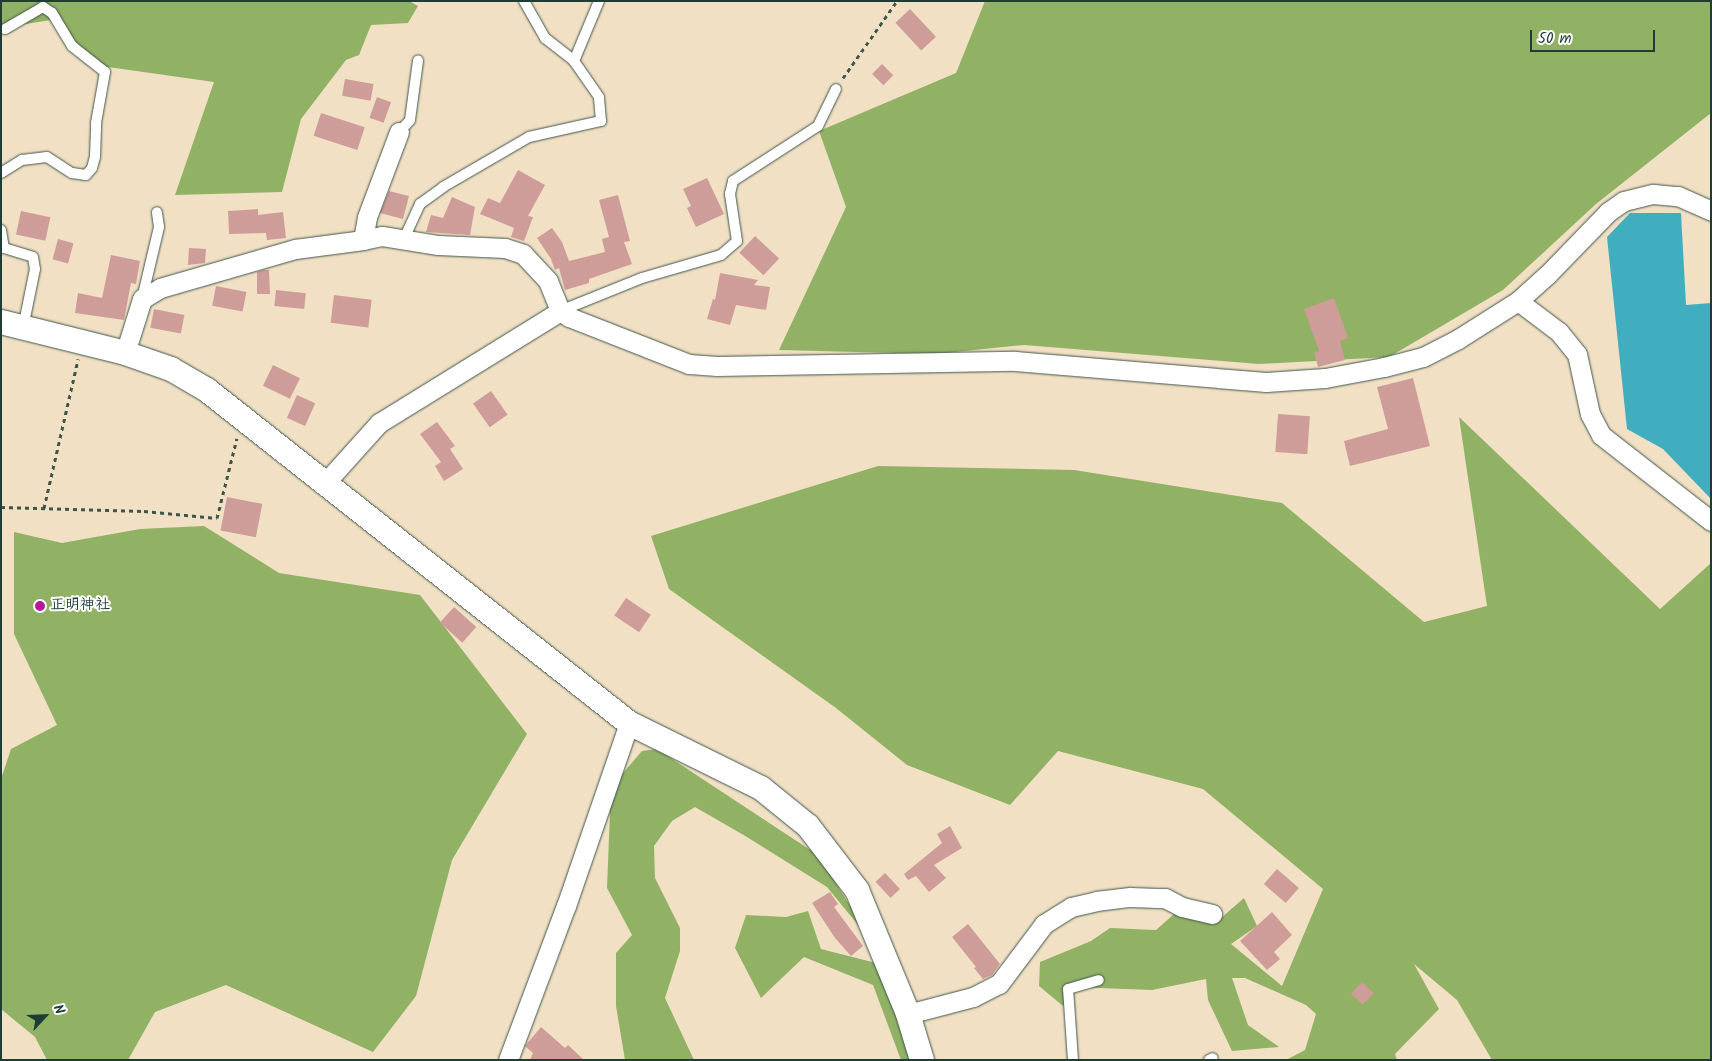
<!DOCTYPE html>
<meta charset="utf-8">
<style>
body{margin:0}
#map{position:relative;width:1712px;height:1061px;overflow:hidden;background:#f1e0c4;font-family:Kalam,"Klee One",sans-serif}
div>[style]{position:absolute}
.forest>*{inset:0;background:#91b265}
.water>*{inset:0;background:#41aebf}
.building>*{inset:0;background:#cf9d99;transform-origin:0 0}
.path>*{height:3px;margin-top:-1.5px;transform-origin:0;background:repeating-linear-gradient(90deg,#3e554a 0 4px,transparent 0 8px)}
.roads{filter:drop-shadow(0 0 1px #3e554a) drop-shadow(0 0 1px #3e554a)}
.service>*{height:10px;margin:-5px;padding:0 5px;transform-origin:5px;border-radius:5px;background:#fff}
.minor>*{height:19px;margin:-9.5px;padding:0 9.5px;transform-origin:9.5px;border-radius:9.5px;background:#fff}
.tertiary>*{height:24px;margin:-12px;padding:0 12px;transform-origin:12px;border-radius:12px;background:#fff}
.dots>*{width:14px;height:14px;translate:-50% -50%;box-sizing:border-box;border:2px solid #fff;border-radius:50%}
span{translate:-50% -50%;white-space:nowrap;text-align:center;line-height:1.15;-webkit-text-stroke:4px #fff;paint-order:stroke}
.poi-label{font-size:15px;color:#1f3d34;font-weight:700}
.left{translate:0 -50%;text-align:left}
.frame{position:absolute;inset:0;border:2px solid #1f3d34;pointer-events:none}
.north{position:absolute;left:20px;top:991px;width:50px;height:50px;-webkit-text-stroke:4px #fff;paint-order:stroke;rotate:65deg;font-size:14px;font-weight:700;line-height:20px;text-align:center;color:#1f3d34}
.north::after{content:'';display:block;margin:auto;width:18px;height:22px;background:#1f3d34;clip-path:polygon(50% 0,100% 100%,50% 72%,0 100%)}
.scale{position:absolute;left:1530px;top:30px;width:125px;height:22px;box-sizing:border-box;border:2px solid #1f3d34;border-top:0;padding-left:6px;font-size:15px;line-height:18px;white-space:nowrap;color:#1f3d34;-webkit-text-stroke:4px #fff;paint-order:stroke}
</style>
<div id="map">
<div class="forest">
<i style="clip-path:polygon(1px 1px,409px 1px,418px 6px,408px 23px,371px 25px,359px 55px,346px 60px,301px 119px,282px 192px,175px 195px,214px 82px,94px 65px,57px 19px,1px 28px)"></i>
<i style="clip-path:polygon(985px 1px,1711px 1px,1711px 113px,1596px 204px,1503px 290px,1389px 357px,1259px 364px,1024px 345px,935px 354px,779px 350px,846px 207px,819px 131px,956px 73px)"></i>
<i style="clip-path:polygon(1459px 417px,1660px 609px,1711px 563px,1711px 1060px,1492px 1060px,1457px 1000px,1414px 964px,1439px 1009px,1395px 1054px,1397px 1060px,1286px 1060px,1305px 1050px,1316px 1014px,1306px 1005px,1245px 978px,1232px 978px,1248px 1025px,1279px 1047px,1232px 1051px,1208px 1000px,1206px 979px,1152px 990px,1072px 987px,1063px 1006px,1039px 986px,1040px 962px,1091px 941px,1110px 928px,1156px 930px,1182px 907px,1213px 925px,1244px 898px,1257px 926px,1231px 944px,1282px 986px,1323px 889px,1203px 789px,1058px 751px,1010px 805px,907px 765px,836px 708px,669px 589px,651px 536px,878px 466px,1074px 470px,1282px 503px,1424px 622px,1487px 606px)"></i>
<i style="clip-path:polygon(204px 526px,279px 573px,420px 595px,527px 734px,452px 860px,416px 996px,373px 1052px,226px 985px,155px 1012px,128px 1060px,47px 1060px,35px 1037px,1px 1009px,1px 779px,11px 749px,57px 725px,14px 634px,14px 532px,62px 543px,140px 529px)"></i>
<i style="clip-path:polygon(657px 749px,818px 855px,876px 947px,827px 887px,747px 837px,695px 807px,672px 821px,654px 846px,655px 878px,680px 928px,680px 951px,665px 998px,694px 1060px,625px 1060px,616px 1006px,616px 953px,632px 935px,607px 888px,611px 787px,642px 751px)"></i>
<i style="clip-path:polygon(808px 911px,821px 949px,876px 963px,914px 1060px,901px 1060px,873px 985px,804px 957px,761px 998px,735px 948px,746px 915px,786px 917px)"></i>
</div>
<div class="water">
<i style="clip-path:polygon(1630px 213px,1681px 213px,1686px 305px,1711px 303px,1711px 499px,1663px 449px,1627px 429px,1607px 237px)"></i>
</div>
<div class="building">
<i style="left:910px;top:9px;width:38px;height:20px;rotate:47deg"></i>
<i style="left:882px;top:64px;width:16px;height:14px;rotate:45deg"></i>
<i style="left:345px;top:79px;width:29px;height:17px;rotate:10deg"></i>
<i style="left:377px;top:97px;width:15px;height:22px;rotate:20deg"></i>
<i style="left:321px;top:113px;width:46px;height:24px;rotate:18deg"></i>
<i style="clip-path:polygon(518px 170px,545px 185px,528px 216px,533px 217px,524px 241px,511px 237px,514px 228px,480px 214px,488px 198px,500px 203px)"></i>
<i style="clip-path:polygon(707px 178px,724px 214px,696px 227px,687px 208px,691px 206px,683px 189px)"></i>
<i style="clip-path:polygon(389px 191px,409px 196px,403px 219px,380px 213px)"></i>
<i style="clip-path:polygon(618px 195px,630px 241px,624px 242px,632px 264px,589px 279px,589px 283px,565px 290px,559px 268px,555px 270px,551px 259px,537px 238px,552px 228px,562px 242px,569px 261px,605px 252px,602px 239px,609px 237px,599px 200px)"></i>
<i style="clip-path:polygon(452px 197px,475px 207px,470px 235px,426px 232px,431px 215px,443px 218px)"></i>
<i style="clip-path:polygon(258px 209px,258px 215px,283px 212px,286px 238px,267px 240px,266px 233px,229px 234px,228px 211px)"></i>
<i style="left:21px;top:211px;width:30px;height:24px;rotate:12deg"></i>
<i style="left:755px;top:236px;width:33px;height:23px;rotate:43deg"></i>
<i style="left:58px;top:239px;width:16px;height:21px;rotate:15deg"></i>
<i style="clip-path:polygon(189px 248px,206px 249px,205px 263px,188px 265px)"></i>
<i style="clip-path:polygon(111px 255px,140px 261px,136px 284px,131px 283px,124px 320px,75px 313px,78px 293px,102px 298px)"></i>
<i style="clip-path:polygon(263px 270px,269px 270px,270px 294px,257px 294px,257px 272px)"></i>
<i style="clip-path:polygon(720px 273px,758px 280px,754px 285px,770px 287px,766px 310px,736px 305px,730px 325px,707px 319px,713px 299px,715px 300px)"></i>
<i style="left:216px;top:286px;width:31px;height:20px;rotate:11deg"></i>
<i style="left:276px;top:290px;width:30px;height:16px;rotate:6deg"></i>
<i style="left:334px;top:295px;width:38px;height:28px;rotate:7deg"></i>
<i style="clip-path:polygon(1334px 298px,1348px 338px,1340px 341px,1345px 360px,1318px 367px,1314px 352px,1319px 351px,1304px 309px)"></i>
<i style="left:154px;top:309px;width:31px;height:19px;rotate:11deg"></i>
<i style="left:273px;top:365px;width:30px;height:23px;rotate:26deg"></i>
<i style="clip-path:polygon(1413px 378px,1430px 446px,1350px 466px,1344px 441px,1388px 429px,1377px 387px)"></i>
<i style="left:491px;top:391px;width:29px;height:22px;rotate:55deg"></i>
<i style="left:297px;top:395px;width:20px;height:25px;rotate:24deg"></i>
<i style="left:1278px;top:414px;width:32px;height:38px;rotate:4deg"></i>
<i style="clip-path:polygon(437px 422px,455px 446px,450px 449px,463px 469px,444px 481px,435px 466px,441px 462px,420px 434px)"></i>
<i style="left:227px;top:497px;width:36px;height:34px;rotate:11deg"></i>
<i style="left:626px;top:598px;width:30px;height:21px;rotate:34deg"></i>
<i style="left:454px;top:607px;width:30px;height:21px;rotate:42deg"></i>
<i style="clip-path:polygon(950px 826px,962px 848px,934px 865px,946px 878px,929px 892px,916px 876px,908px 880px,904px 874px,942px 843px,937px 834px)"></i>
<i style="left:1277px;top:869px;width:29px;height:20px;rotate:41deg"></i>
<i style="left:885px;top:873px;width:22px;height:13px;rotate:47deg"></i>
<i style="clip-path:polygon(830px 892px,838px 904px,834px 907px,863px 946px,851px 956px,835px 938px,812px 903px)"></i>
<i style="clip-path:polygon(1272px 912px,1292px 935px,1274px 952px,1280px 959px,1267px 970px,1240px 941px)"></i>
<i style="clip-path:polygon(968px 924px,1000px 964px,992px 975px,983px 979px,974px 968px,976px 967px,952px 937px)"></i>
<i style="left:1362px;top:982px;width:16px;height:16px;rotate:43deg"></i>
<i style="clip-path:polygon(541px 1027px,565px 1048px,568px 1045px,584px 1060px,530px 1060px,533px 1053px,525px 1046px)"></i>
</div>
<div class="path">
<i style="left:843px;top:78px;width:94px;rotate:-55deg"></i>
<i style="left:1px;top:507px;width:143px;rotate:1.6deg"></i>
<i style="left:144px;top:511px;width:73px;rotate:5.5deg"></i>
<i style="left:217px;top:518px;width:82px;rotate:-76deg"></i>
<i style="left:44px;top:508px;width:153px;rotate:-77.1deg"></i>
</div>
<div class="roads">
<div class="service">
<i style="left:524px;top:1px;width:43px;rotate:60.4deg"></i>
<i style="left:545px;top:38px;width:37px;rotate:38deg"></i>
<i style="left:399px;top:132px;width:16px;rotate:-47deg"></i>
<i style="left:410px;top:120px;width:60px;rotate:-82.3deg"></i>
<i style="left:1px;top:173px;width:25px;rotate:-32deg"></i>
<i style="left:22px;top:160px;width:25px;rotate:-7deg"></i>
<i style="left:47px;top:157px;width:30px;rotate:33deg"></i>
<i style="left:72px;top:173px;width:14px;rotate:8deg"></i>
<i style="left:86px;top:175px;width:9px;rotate:-49deg"></i>
<i style="left:92px;top:168px;width:11px;rotate:-75deg"></i>
<i style="left:95px;top:157px;width:34px;rotate:-88deg"></i>
<i style="left:96px;top:123px;width:52px;rotate:-80deg"></i>
<i style="left:105px;top:72px;width:42px;rotate:-141.8deg"></i>
<i style="left:72px;top:46px;width:39px;rotate:-121deg"></i>
<i style="left:52px;top:13px;width:11px;rotate:-146deg"></i>
<i style="left:43px;top:7px;width:44px;rotate:149.9deg"></i>
<i style="left:1px;top:230px;width:18px;rotate:81deg"></i>
<i style="left:4px;top:248px;width:30px;rotate:17deg"></i>
<i style="left:33px;top:257px;width:12px;rotate:81deg"></i>
<i style="left:35px;top:269px;width:60px;rotate:101.5deg"></i>
<i style="left:403px;top:241px;width:41px;rotate:-65.3deg"></i>
<i style="left:420px;top:204px;width:29px;rotate:-36deg"></i>
<i style="left:443px;top:187px;width:99px;rotate:-30.2deg"></i>
<i style="left:529px;top:137px;width:74px;rotate:-12.5deg"></i>
<i style="left:601px;top:121px;width:24px;rotate:-95deg"></i>
<i style="left:599px;top:97px;width:44px;rotate:-124.8deg"></i>
<i style="left:574px;top:61px;width:65px;rotate:-67.4deg"></i>
<i style="left:142px;top:299px;width:74px;rotate:-76.7deg"></i>
<i style="left:159px;top:227px;width:15px;rotate:-98deg"></i>
<i style="left:560px;top:311px;width:88px;rotate:-21.9deg"></i>
<i style="left:642px;top:278px;width:82px;rotate:-16.2deg"></i>
<i style="left:721px;top:255px;width:21px;rotate:-41deg"></i>
<i style="left:737px;top:241px;width:48px;rotate:-98.5deg"></i>
<i style="left:730px;top:194px;width:13px;rotate:-77deg"></i>
<i style="left:733px;top:181px;width:101px;rotate:-32.9deg"></i>
<i style="left:818px;top:126px;width:41px;rotate:-64.1deg"></i>
<i style="left:1073px;top:1060px;width:71px;rotate:-94deg"></i>
<i style="left:1068px;top:989px;width:32px;rotate:-16deg"></i>
<i style="left:1209px;top:1060px;width:4px;rotate:-27deg"></i>
</div>
<div class="minor">
<i style="left:399px;top:132px;width:91px;rotate:110.6deg"></i>
<i style="left:367px;top:217px;width:23px;rotate:100deg"></i>
<i style="left:363px;top:240px;width:19px;rotate:-12deg"></i>
<i style="left:382px;top:236px;width:57px;rotate:9.1deg"></i>
<i style="left:438px;top:245px;width:67px;rotate:2.6deg"></i>
<i style="left:505px;top:248px;width:19px;rotate:18deg"></i>
<i style="left:523px;top:254px;width:37px;rotate:47deg"></i>
<i style="left:548px;top:281px;width:32px;rotate:68deg"></i>
<i style="left:560px;top:311px;width:11px;rotate:34deg"></i>
<i style="left:569px;top:317px;width:129px;rotate:21.4deg"></i>
<i style="left:689px;top:364px;width:28px;rotate:4deg"></i>
<i style="left:717px;top:366px;width:298px;rotate:-1deg"></i>
<i style="left:1015px;top:361px;width:252px;rotate:4.8deg"></i>
<i style="left:1266px;top:382px;width:59px;rotate:-3.9deg"></i>
<i style="left:1325px;top:378px;width:60px;rotate:-10.6deg"></i>
<i style="left:1384px;top:367px;width:40px;rotate:-14.4deg"></i>
<i style="left:1423px;top:357px;width:39px;rotate:-27deg"></i>
<i style="left:1458px;top:339px;width:71px;rotate:-32.3deg"></i>
<i style="left:1518px;top:301px;width:39px;rotate:-42deg"></i>
<i style="left:1547px;top:275px;width:88px;rotate:-45.9deg"></i>
<i style="left:1608px;top:212px;width:19px;rotate:-35deg"></i>
<i style="left:1624px;top:201px;width:30px;rotate:-14deg"></i>
<i style="left:1653px;top:194px;width:25px;rotate:5deg"></i>
<i style="left:1678px;top:196px;width:36px;rotate:24deg"></i>
<i style="left:1518px;top:301px;width:51px;rotate:37.1deg"></i>
<i style="left:1559px;top:332px;width:28px;rotate:51deg"></i>
<i style="left:1577px;top:354px;width:61px;rotate:77.8deg"></i>
<i style="left:1590px;top:414px;width:24px;rotate:62deg"></i>
<i style="left:1601px;top:435px;width:140px;rotate:38deg"></i>
<i style="left:125px;top:353px;width:57px;rotate:-72.5deg"></i>
<i style="left:142px;top:299px;width:21px;rotate:-31deg"></i>
<i style="left:160px;top:288px;width:141px;rotate:-16.1deg"></i>
<i style="left:295px;top:249px;width:69px;rotate:-7.5deg"></i>
<i style="left:325px;top:483px;width:81px;rotate:-48deg"></i>
<i style="left:379px;top:423px;width:213px;rotate:-31.7deg"></i>
<i style="left:908px;top:1014px;width:67px;rotate:-14.7deg"></i>
<i style="left:973px;top:997px;width:29px;rotate:-27deg"></i>
<i style="left:999px;top:984px;width:75px;rotate:-53.1deg"></i>
<i style="left:1044px;top:924px;width:32px;rotate:-32deg"></i>
<i style="left:1071px;top:907px;width:26px;rotate:-13deg"></i>
<i style="left:1096px;top:901px;width:34px;rotate:-7deg"></i>
<i style="left:1130px;top:897px;width:35px;rotate:2deg"></i>
<i style="left:1165px;top:898px;width:19px;rotate:28deg"></i>
<i style="left:1182px;top:907px;width:31px;rotate:13deg"></i>
<i style="left:508px;top:1060px;width:165px;rotate:-69.4deg"></i>
<i style="left:566px;top:906px;width:194px;rotate:-71deg"></i>
</div>
<div class="tertiary">
<i style="left:1px;top:322px;width:128px;rotate:14deg"></i>
<i style="left:125px;top:353px;width:49px;rotate:19.2deg"></i>
<i style="left:171px;top:369px;width:42px;rotate:30.3deg"></i>
<i style="left:207px;top:390px;width:538px;rotate:38.28deg"></i>
<i style="left:629px;top:723px;width:147px;rotate:26.2deg"></i>
<i style="left:761px;top:788px;width:60px;rotate:39deg"></i>
<i style="left:808px;top:826px;width:81px;rotate:52.6deg"></i>
<i style="left:857px;top:890px;width:134px;rotate:67.6deg"></i>
<i style="left:908px;top:1014px;width:48px;rotate:73.1deg"></i>
</div>
</div>
<div class="dots">
<i style="left:40px;top:606px;background:#b5179e"></i>
</div>
<div class="poi-label">
<span class="left" style="left:50px;top:606px">正明神社</span>
</div>
<div class="frame"></div>
<div class="north">N</div>
<div class="scale">50 m</div>
</div>
